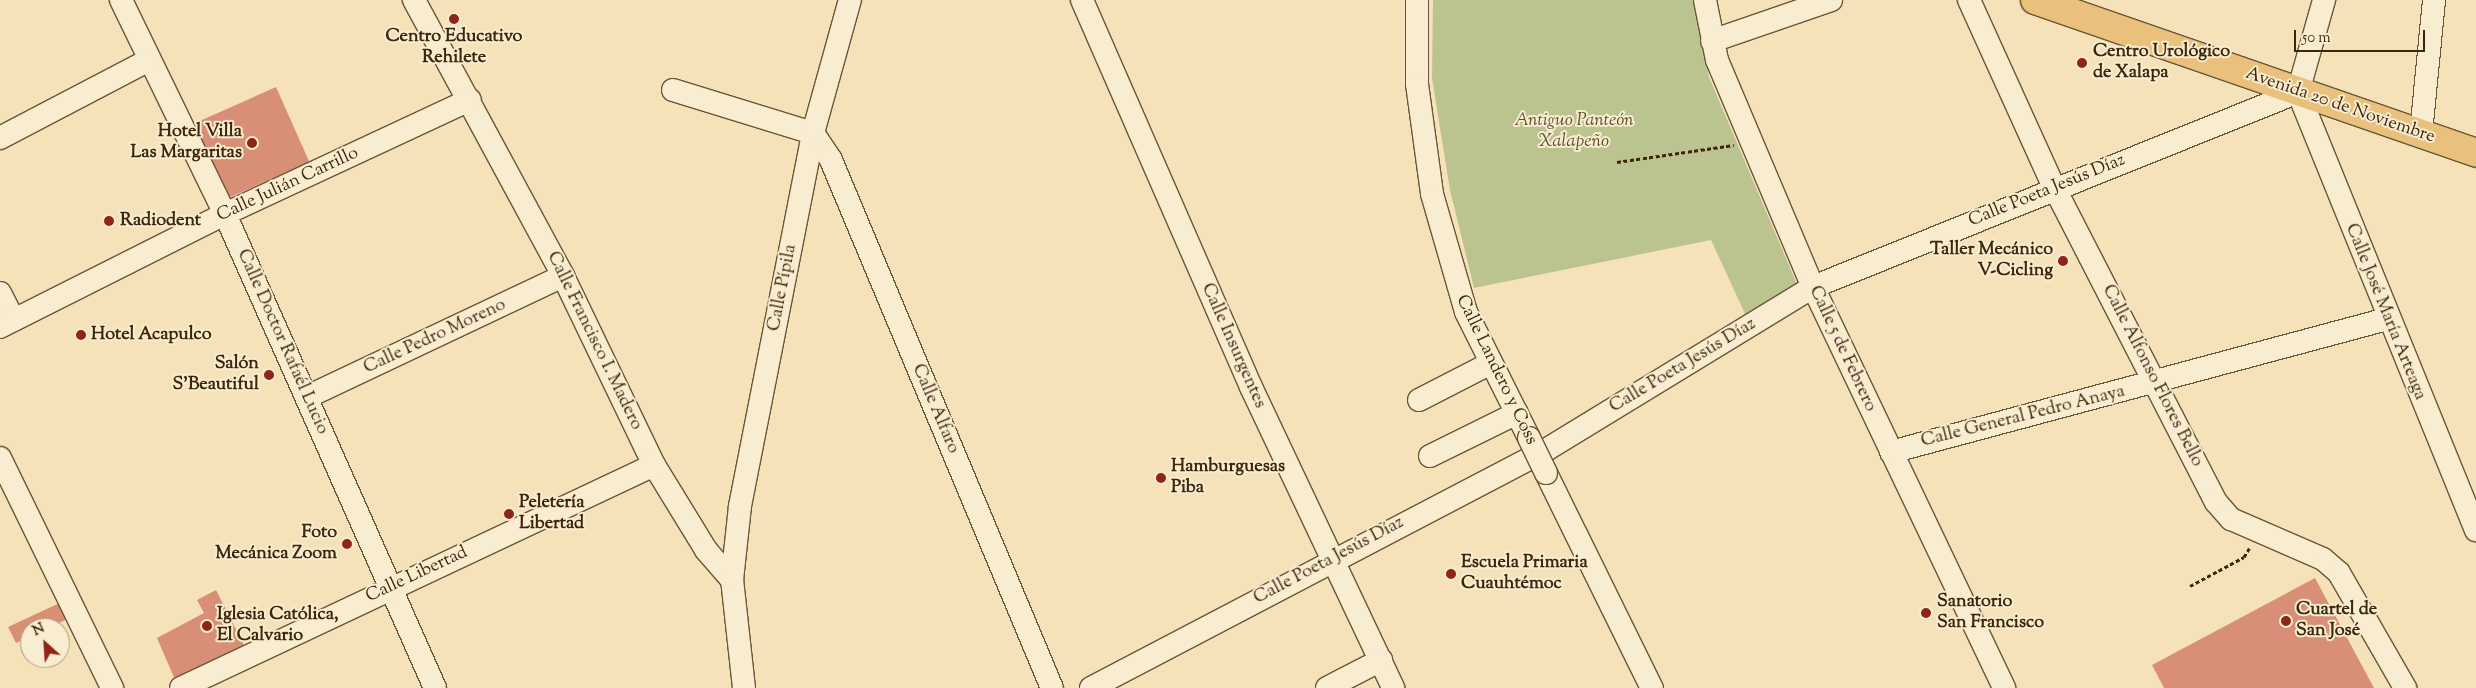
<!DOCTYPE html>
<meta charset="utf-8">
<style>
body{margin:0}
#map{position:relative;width:2476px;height:688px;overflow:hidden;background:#f5e2b8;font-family:"Sorts Mill Goudy",serif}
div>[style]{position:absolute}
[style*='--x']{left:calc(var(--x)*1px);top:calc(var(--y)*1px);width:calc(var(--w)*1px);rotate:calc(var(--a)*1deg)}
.green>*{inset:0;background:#bbc38f}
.building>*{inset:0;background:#d88f75;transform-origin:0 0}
.path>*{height:3px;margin-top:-1.5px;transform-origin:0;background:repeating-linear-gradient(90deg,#3d260a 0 4px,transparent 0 6.5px)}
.roads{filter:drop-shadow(1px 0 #6b5536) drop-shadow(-1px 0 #6b5536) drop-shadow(0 1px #6b5536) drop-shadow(0 -1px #6b5536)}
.minor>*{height:22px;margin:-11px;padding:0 11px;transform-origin:11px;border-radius:11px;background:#f8ecd1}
.major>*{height:28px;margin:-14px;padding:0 14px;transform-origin:14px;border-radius:14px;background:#eac17c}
.bridges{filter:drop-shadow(1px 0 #6b5536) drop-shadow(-1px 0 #6b5536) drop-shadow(0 1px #6b5536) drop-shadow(0 -1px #6b5536)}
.minor-bridge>*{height:22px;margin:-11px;padding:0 11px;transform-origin:11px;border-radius:11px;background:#f8ecd1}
.dots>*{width:14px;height:14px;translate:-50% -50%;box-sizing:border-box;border:2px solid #f8ecd1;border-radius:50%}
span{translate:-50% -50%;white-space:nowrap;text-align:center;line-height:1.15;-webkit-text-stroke:4px #f8ecd1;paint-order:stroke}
.poi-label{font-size:18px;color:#3d260a;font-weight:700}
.left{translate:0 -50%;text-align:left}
.right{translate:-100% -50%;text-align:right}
.street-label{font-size:18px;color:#3d260a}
.park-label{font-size:18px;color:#5c4d2b;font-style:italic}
.north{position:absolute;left:20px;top:618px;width:50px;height:50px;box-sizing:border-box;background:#f8ecd1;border:1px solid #ad9d81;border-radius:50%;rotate:334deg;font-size:14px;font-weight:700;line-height:20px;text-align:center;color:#3d260a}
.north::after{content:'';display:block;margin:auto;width:18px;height:22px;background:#8f2418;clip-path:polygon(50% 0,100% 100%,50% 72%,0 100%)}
.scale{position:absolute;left:2294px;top:30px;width:131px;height:22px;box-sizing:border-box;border:2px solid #3d260a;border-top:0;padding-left:6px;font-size:15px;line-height:18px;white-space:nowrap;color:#3d260a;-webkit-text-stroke:4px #f8ecd1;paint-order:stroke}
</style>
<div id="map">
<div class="green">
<div style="clip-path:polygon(1433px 0,1695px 0,1709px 77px,1799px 289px,1747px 318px,1711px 240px,1474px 288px,1450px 190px,1432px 78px)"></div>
</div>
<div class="building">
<div style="left:276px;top:87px;width:82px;height:89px;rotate:66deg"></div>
<div style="clip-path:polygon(2315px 578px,2374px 688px,2164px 688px,2152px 665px)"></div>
<div style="clip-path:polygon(216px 590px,246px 649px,176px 682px,157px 638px,204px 613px,197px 600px)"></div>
<div style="clip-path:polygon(64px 601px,72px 617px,48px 628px,30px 628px,30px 637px,16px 643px,8px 627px)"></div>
</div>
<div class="path">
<div style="--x:1617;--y:162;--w:118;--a:-8.3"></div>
<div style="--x:2190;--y:586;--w:61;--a:-28.2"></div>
<div style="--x:2244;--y:557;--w:12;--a:-59"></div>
</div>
<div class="roads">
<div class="minor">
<div style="--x:121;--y:0;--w:238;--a:64.1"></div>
<div style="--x:225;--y:214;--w:518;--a:66.1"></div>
<div style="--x:414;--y:0;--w:314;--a:61.6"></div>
<div style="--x:563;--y:276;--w:210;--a:64.3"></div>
<div style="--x:654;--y:465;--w:100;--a:58.5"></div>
<div style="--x:706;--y:550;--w:40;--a:49"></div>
<div style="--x:1082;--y:0;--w:422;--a:66.4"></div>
<div style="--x:1251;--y:387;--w:333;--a:64.7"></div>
<div style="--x:1417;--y:0;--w:84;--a:90"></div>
<div style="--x:1417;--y:84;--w:111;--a:82.2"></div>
<div style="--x:1432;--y:194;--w:123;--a:73.9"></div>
<div style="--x:1466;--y:312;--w:141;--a:63.4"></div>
<div style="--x:1705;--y:0;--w:61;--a:78.7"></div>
<div style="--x:1717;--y:60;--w:246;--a:67.1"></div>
<div style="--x:1813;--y:287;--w:444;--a:64.5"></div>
<div style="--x:1969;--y:0;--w:205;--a:65.6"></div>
<div style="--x:2054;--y:187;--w:354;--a:62.8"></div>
<div style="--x:2216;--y:502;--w:23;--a:49"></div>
<div style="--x:2231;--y:519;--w:100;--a:23.5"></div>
<div style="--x:2323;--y:559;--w:21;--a:41"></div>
<div style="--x:2339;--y:573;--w:133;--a:60.1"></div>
<div style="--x:1712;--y:41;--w:126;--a:-19"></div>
<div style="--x:673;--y:90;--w:146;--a:17.1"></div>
<div style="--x:813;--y:133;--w:32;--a:56"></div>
<div style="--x:831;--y:160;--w:572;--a:67.29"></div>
<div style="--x:2298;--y:92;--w:473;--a:67.9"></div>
<div style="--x:2298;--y:92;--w:96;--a:-74.2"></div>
<div style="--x:2421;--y:133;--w:134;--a:-84.4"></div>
<div style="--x:0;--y:138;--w:168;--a:-27.6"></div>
<div style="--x:0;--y:293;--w:30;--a:63"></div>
<div style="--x:0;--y:327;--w:252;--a:-26.7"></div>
<div style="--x:225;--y:214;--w:270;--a:-25"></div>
<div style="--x:307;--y:397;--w:283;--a:-25.3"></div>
<div style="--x:1419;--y:400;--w:81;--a:-27.2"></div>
<div style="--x:1891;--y:452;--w:514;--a:-15.01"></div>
<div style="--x:1430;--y:456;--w:97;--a:-26.3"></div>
<div style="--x:0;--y:458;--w:256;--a:64"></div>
<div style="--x:1546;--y:473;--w:240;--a:63.8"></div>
<div style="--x:181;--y:688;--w:523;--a:-25.24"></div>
<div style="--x:744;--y:688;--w:109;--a:-96.3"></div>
<div style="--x:732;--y:580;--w:74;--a:-83.8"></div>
<div style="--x:740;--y:506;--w:380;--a:-78.9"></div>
<div style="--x:813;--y:133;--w:138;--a:-74.5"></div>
<div style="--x:1091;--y:688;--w:513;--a:-27.61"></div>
<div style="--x:1546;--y:450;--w:313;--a:-31.4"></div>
<div style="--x:1813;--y:287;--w:523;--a:-21.9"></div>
<div style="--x:1327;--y:688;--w:61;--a:-27.4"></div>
</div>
<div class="major">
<div style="--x:2035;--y:0;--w:467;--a:19.1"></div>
</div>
</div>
<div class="bridges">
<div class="minor-bridge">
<div style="--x:1529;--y:438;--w:39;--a:64"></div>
</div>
</div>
<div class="dots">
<div style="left:454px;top:19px;background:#8f2418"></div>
<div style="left:2082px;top:63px;background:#8f2418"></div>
<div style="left:252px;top:143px;background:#8f2418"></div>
<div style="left:109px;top:221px;background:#8f2418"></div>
<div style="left:2063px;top:261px;background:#8f2418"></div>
<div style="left:81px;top:335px;background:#8f2418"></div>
<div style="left:269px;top:375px;background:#8f2418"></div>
<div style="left:1161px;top:478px;background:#8f2418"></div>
<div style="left:509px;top:514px;background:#8f2418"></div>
<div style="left:347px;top:544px;background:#8f2418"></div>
<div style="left:1451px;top:574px;background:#8f2418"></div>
<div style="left:1926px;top:613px;background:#8f2418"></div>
<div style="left:2286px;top:621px;background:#8f2418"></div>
<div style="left:207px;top:626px;background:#8f2418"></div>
</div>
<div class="poi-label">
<span style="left:454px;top:48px">Centro Educativo<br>Rehilete</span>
<span class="left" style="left:2093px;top:63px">Centro Urológico<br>de Xalapa</span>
<span class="right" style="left:242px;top:143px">Hotel Villa<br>Las Margaritas</span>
<span class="left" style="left:120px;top:221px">Radiodent</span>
<span class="right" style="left:2053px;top:261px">Taller Mecánico<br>V-Cicling</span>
<span class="left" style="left:91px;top:335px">Hotel Acapulco</span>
<span class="right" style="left:259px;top:375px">Salón<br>S'Beautiful</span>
<span class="left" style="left:1171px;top:478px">Hamburguesas<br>Piba</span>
<span class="left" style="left:519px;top:514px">Peletería<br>Libertad</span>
<span class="right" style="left:337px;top:544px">Foto<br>Mecánica Zoom</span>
<span class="left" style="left:1461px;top:574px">Escuela Primaria<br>Cuauhtémoc</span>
<span class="left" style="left:1937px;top:613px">Sanatorio<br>San Francisco</span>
<span class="left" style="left:2296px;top:621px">Cuartel de<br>San José</span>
<span class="left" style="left:217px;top:626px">Iglesia Católica,<br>El Calvario</span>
</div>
<div class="street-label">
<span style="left:2340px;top:106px;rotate:19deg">Avenida 20 de Noviembre</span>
<span style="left:288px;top:185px;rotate:-25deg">Calle Julián Carrillo</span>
<span style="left:2047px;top:191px;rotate:-22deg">Calle Poeta Jesús Díaz</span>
<span style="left:783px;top:288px;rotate:-79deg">Calle Pípila</span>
<span style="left:2385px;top:312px;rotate:68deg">Calle José María Arteaga</span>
<span style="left:435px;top:337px;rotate:-25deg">Calle Pedro Moreno</span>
<span style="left:594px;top:341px;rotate:64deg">Calle Francisco I. Madero</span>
<span style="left:282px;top:342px;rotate:66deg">Calle Doctor Rafaél Lucio</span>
<span style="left:1233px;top:346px;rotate:66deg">Calle Insurgentes</span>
<span style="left:1842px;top:349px;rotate:65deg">Calle 5 de Febrero</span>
<span style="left:1683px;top:366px;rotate:-31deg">Calle Poeta Jesús Díaz</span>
<span style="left:1496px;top:370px;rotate:64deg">Calle Landero y Coss</span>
<span style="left:2152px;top:376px;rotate:63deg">Calle Alfonso Flores Bello</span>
<span style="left:935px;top:409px;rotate:67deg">Calle Alfaro</span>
<span style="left:2023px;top:417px;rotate:-14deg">Calle General Pedro Anaya</span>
<span style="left:1329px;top:561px;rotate:-28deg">Calle Poeta Jesús Díaz</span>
<span style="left:417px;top:575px;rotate:-25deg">Calle Libertad</span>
</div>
<div class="park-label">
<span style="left:1574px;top:132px">Antiguo Panteón<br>Xalapeño</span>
</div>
<div class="north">N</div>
<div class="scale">50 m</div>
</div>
